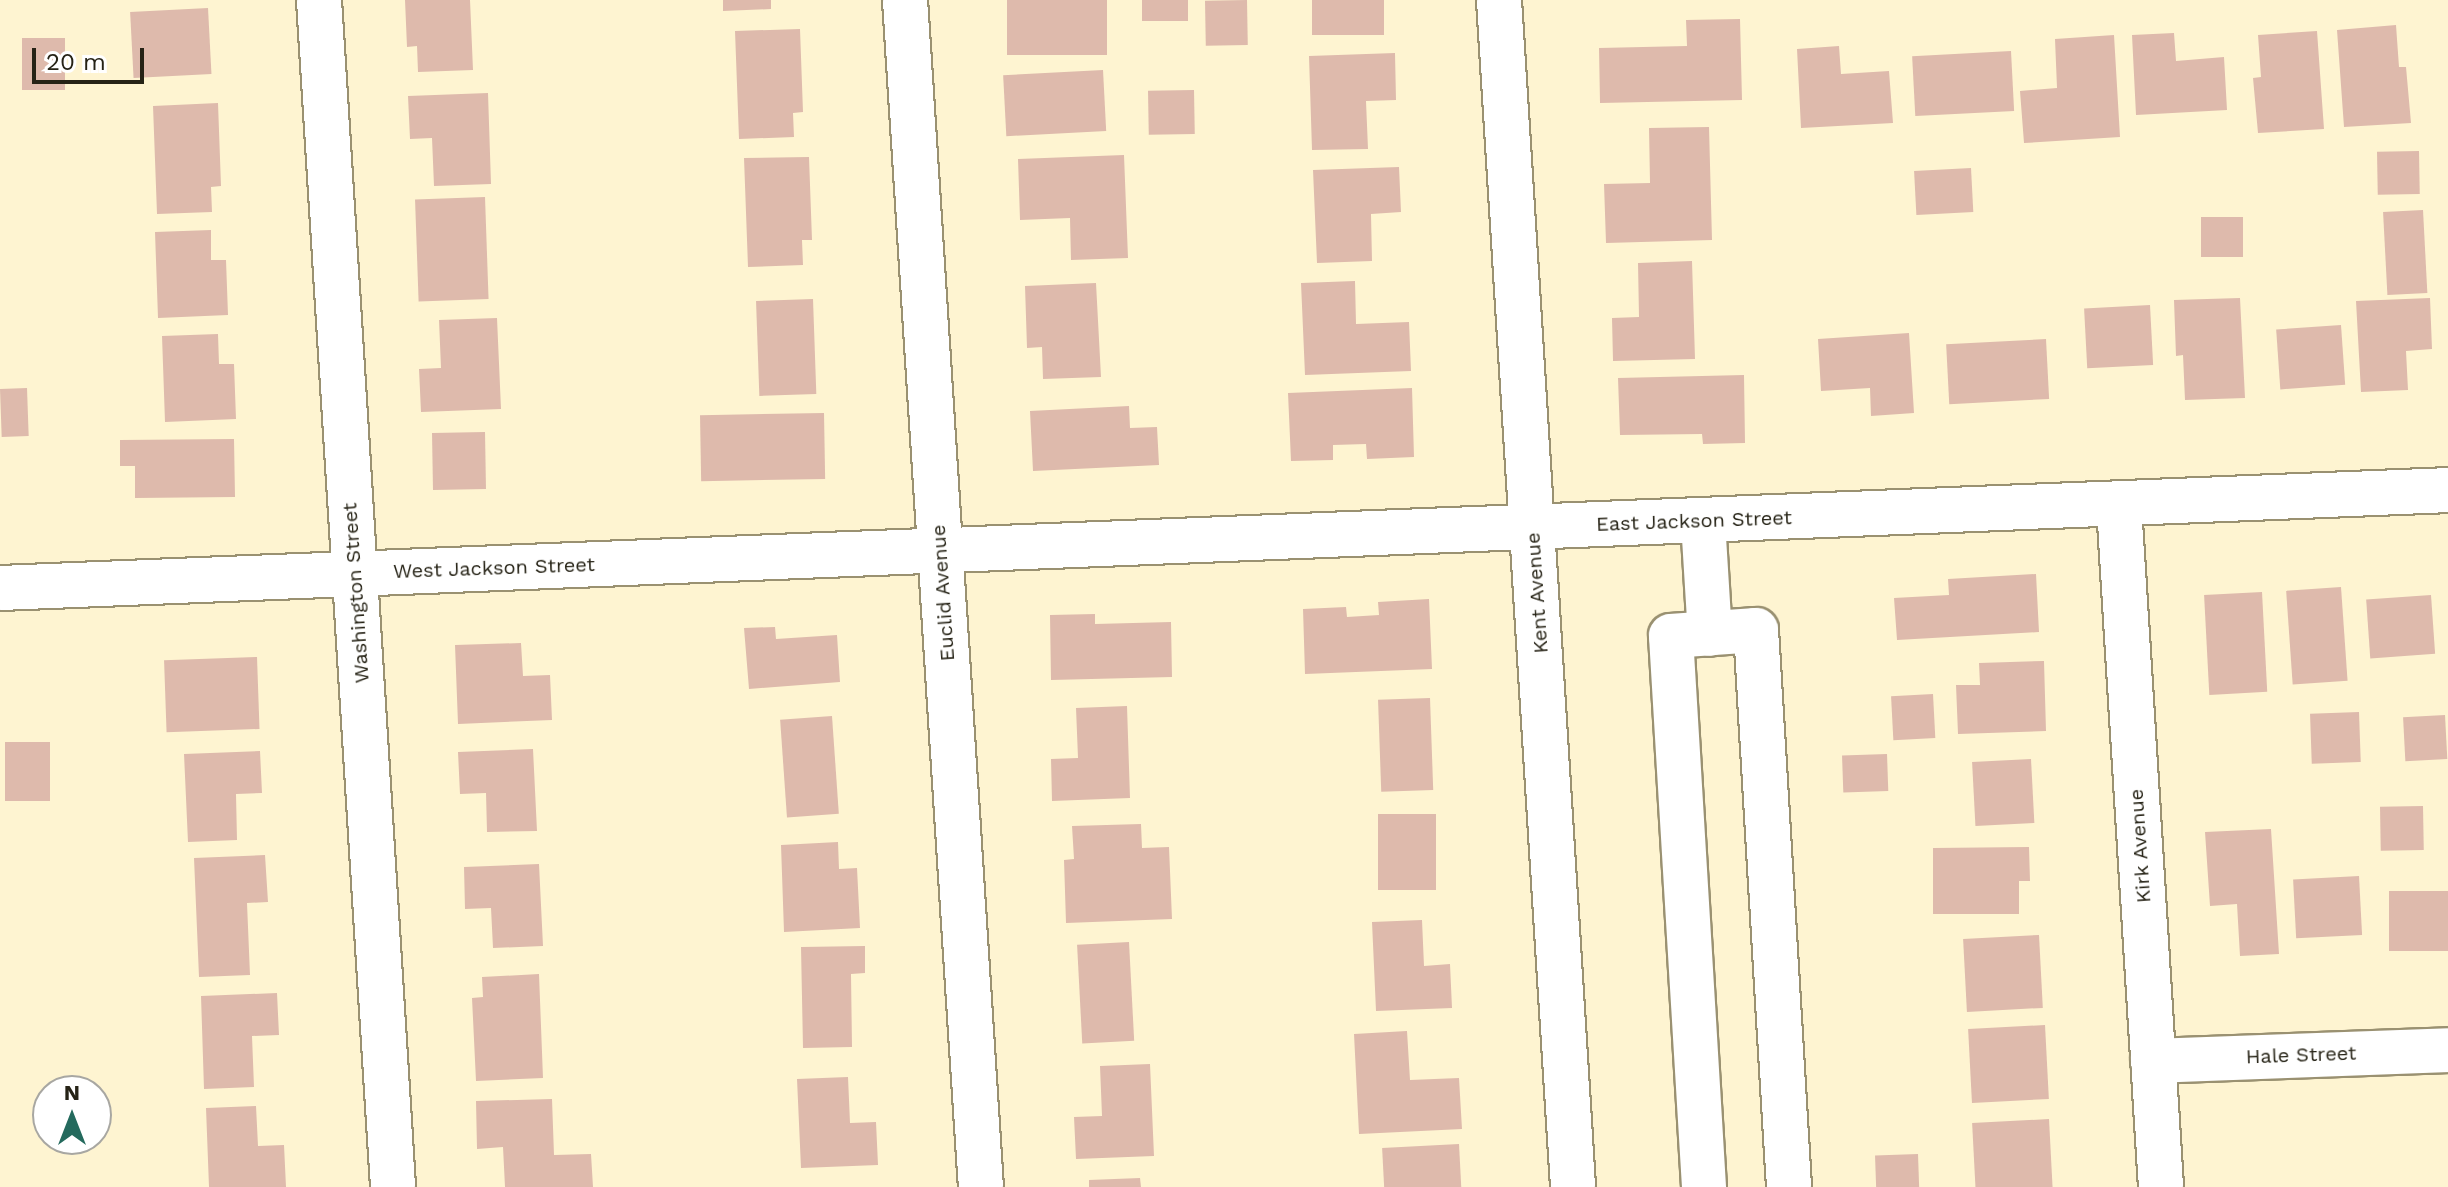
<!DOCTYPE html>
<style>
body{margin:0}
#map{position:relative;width:2448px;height:1187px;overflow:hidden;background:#fef4d1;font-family:"Work Sans",sans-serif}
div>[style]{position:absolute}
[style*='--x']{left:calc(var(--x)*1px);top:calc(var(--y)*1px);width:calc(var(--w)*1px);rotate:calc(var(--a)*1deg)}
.building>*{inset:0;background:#debaac;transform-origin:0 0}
.roads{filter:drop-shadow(2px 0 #9a9171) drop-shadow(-2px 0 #9a9171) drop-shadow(0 2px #9a9171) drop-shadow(0 -2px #9a9171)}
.minor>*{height:44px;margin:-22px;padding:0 22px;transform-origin:22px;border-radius:22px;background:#fff}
span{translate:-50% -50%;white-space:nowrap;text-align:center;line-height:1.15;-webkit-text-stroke:8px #fff;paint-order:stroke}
.street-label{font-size:20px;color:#262316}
.north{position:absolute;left:32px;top:1075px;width:80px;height:80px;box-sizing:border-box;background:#fff;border:2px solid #a8a7a2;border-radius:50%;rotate:0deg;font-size:22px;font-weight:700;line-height:32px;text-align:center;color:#262316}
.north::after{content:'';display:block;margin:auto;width:28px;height:36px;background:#246a5d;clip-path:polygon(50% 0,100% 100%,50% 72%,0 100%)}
.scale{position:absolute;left:32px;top:48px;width:112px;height:36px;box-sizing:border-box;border:4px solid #262316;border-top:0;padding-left:10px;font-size:24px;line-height:28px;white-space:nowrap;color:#262316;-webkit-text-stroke:6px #fff;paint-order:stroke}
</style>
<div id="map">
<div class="building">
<div style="clip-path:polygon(405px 0,470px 0,473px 70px,418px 72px,417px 46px,407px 47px)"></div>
<div style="clip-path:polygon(723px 0,771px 0,771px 9px,723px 11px)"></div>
<div style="left:1007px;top:0;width:100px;height:55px"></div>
<div style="left:1142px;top:0;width:46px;height:21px"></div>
<div style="left:1247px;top:0;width:45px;height:42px;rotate:89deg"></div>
<div style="left:1312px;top:0;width:72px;height:35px"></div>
<div style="left:208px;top:8px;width:66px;height:78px;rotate:87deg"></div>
<div style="clip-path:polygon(1740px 19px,1742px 100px,1600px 103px,1599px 48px,1687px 46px,1686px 20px)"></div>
<div style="clip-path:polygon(2396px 25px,2399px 67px,2406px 67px,2411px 123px,2344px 127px,2337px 30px)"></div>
<div style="clip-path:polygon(800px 29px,803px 112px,793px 113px,794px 137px,739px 139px,735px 31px)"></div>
<div style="clip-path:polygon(2317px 31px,2324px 129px,2258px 133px,2253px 78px,2261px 77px,2258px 35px)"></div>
<div style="clip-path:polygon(2174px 33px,2176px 61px,2224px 57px,2227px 110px,2136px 115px,2132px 35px)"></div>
<div style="clip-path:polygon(2114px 35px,2120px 137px,2024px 143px,2020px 91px,2057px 88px,2055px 39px)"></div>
<div style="left:22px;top:38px;width:43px;height:52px"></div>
<div style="clip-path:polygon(1839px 46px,1841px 74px,1889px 71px,1893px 123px,1801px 128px,1797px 49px)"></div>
<div style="left:2011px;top:51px;width:60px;height:99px;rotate:87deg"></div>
<div style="clip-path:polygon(1395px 53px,1396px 100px,1366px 101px,1368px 149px,1312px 150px,1309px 56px)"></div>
<div style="left:1103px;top:70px;width:61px;height:100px;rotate:87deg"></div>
<div style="left:1194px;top:90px;width:44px;height:46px;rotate:89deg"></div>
<div style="clip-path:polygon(488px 93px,491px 184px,434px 186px,432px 138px,410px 139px,408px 96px)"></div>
<div style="clip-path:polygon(218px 103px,221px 186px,211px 187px,212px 212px,157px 214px,153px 106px)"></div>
<div style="clip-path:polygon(1709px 127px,1712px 240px,1606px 243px,1604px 184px,1650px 183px,1649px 128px)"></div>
<div style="left:2419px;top:151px;width:43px;height:42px;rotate:89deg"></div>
<div style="clip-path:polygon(1124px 155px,1128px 258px,1071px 260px,1070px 218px,1020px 220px,1018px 159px)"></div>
<div style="clip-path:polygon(809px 157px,812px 240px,802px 240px,803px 265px,748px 267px,744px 158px)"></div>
<div style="clip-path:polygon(1399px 167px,1401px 212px,1371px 214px,1372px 261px,1317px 263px,1313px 170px)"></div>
<div style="left:1971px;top:168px;width:44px;height:57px;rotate:87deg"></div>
<div style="left:485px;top:197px;width:102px;height:70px;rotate:88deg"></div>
<div style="left:2423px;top:210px;width:83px;height:40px;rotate:87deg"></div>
<div style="left:2201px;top:217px;width:42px;height:40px"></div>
<div style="clip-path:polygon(211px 230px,211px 260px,226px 260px,228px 315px,158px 318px,155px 232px)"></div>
<div style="clip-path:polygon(1692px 261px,1695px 359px,1613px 361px,1612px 318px,1639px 317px,1638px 263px)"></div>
<div style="clip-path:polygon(1355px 281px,1356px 324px,1409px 322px,1411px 371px,1305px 375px,1301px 283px)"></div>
<div style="clip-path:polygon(1096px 283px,1101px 377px,1043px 379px,1042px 347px,1027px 348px,1025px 286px)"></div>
<div style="clip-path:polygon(2240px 298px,2245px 398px,2185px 400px,2183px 355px,2176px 356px,2174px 300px)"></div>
<div style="clip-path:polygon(2430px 298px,2432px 349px,2406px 351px,2408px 390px,2361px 392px,2356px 301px)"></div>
<div style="left:813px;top:299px;width:95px;height:57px;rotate:88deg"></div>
<div style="left:2150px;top:305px;width:60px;height:66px;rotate:87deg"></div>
<div style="clip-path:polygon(497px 318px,501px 409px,421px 412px,419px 369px,441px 368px,439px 320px)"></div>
<div style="left:2341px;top:325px;width:60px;height:65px;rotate:86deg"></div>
<div style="clip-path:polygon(1909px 333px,1914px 413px,1871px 416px,1870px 388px,1821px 391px,1818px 339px)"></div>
<div style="clip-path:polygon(218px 334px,219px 364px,234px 364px,236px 419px,165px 422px,162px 336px)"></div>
<div style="left:2046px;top:339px;width:60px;height:100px;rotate:87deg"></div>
<div style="clip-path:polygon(1744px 375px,1745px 443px,1703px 444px,1702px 434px,1620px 435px,1618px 378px)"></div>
<div style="left:27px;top:388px;width:48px;height:27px;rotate:88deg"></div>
<div style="clip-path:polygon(1412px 388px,1414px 457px,1367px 459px,1366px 444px,1333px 445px,1333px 460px,1291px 461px,1288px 393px)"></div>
<div style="clip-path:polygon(1129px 406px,1130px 428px,1157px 427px,1159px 465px,1033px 471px,1030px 411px)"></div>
<div style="left:824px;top:413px;width:66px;height:124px;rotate:89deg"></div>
<div style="left:485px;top:432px;width:57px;height:53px;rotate:89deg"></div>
<div style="clip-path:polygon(234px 439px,235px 497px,135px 498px,135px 466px,120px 466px,120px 440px)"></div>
<div style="clip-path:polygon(2036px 574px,2039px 632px,1897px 640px,1894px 598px,1949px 595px,1948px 579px)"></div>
<div style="left:2341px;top:587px;width:94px;height:55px;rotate:86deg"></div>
<div style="left:2262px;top:592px;width:100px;height:58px;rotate:87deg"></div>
<div style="left:2431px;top:595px;width:59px;height:65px;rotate:86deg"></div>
<div style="clip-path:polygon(1429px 599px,1432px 669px,1305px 674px,1303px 609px,1346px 607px,1347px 617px,1379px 615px,1378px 602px)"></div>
<div style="clip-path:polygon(1095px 614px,1095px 624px,1171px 622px,1172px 677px,1051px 680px,1050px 615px)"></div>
<div style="clip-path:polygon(775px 627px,776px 639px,837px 635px,840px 682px,749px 689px,744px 628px)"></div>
<div style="clip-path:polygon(521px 643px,523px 676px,550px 675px,552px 720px,458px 724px,455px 645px)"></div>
<div style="left:257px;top:657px;width:72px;height:93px;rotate:88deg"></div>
<div style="clip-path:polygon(2044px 661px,2046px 731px,1958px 734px,1956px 685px,1980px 685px,1979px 663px)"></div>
<div style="left:1933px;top:694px;width:44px;height:42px;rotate:87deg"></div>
<div style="left:1430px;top:698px;width:92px;height:52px;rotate:88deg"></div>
<div style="clip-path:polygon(1127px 706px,1130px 798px,1052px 801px,1051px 759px,1078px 758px,1076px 708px)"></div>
<div style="left:2359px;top:712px;width:50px;height:49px;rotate:88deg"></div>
<div style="left:2445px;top:715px;width:44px;height:42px;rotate:87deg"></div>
<div style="left:832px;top:716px;width:98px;height:52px;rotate:86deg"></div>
<div style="left:5px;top:742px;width:45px;height:59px"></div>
<div style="clip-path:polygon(533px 749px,537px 831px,487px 832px,486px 793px,460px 794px,458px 752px)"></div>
<div style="clip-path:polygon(260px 751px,262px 793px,236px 794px,237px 840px,188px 842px,184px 754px)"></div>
<div style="left:1887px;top:754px;width:37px;height:45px;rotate:88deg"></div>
<div style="left:2031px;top:759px;width:64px;height:59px;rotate:87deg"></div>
<div style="left:2423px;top:806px;width:44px;height:43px;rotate:89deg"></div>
<div style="left:1436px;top:814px;width:76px;height:58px;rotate:90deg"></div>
<div style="clip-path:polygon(1141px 824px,1142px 848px,1169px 847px,1172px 919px,1066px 923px,1064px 860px,1074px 859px,1072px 826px)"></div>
<div style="clip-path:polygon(2271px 829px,2279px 954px,2240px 956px,2237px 904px,2210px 906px,2205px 832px)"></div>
<div style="clip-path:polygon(838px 842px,839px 869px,857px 868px,860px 928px,784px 932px,781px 845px)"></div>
<div style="clip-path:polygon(2029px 847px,2030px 881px,2019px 881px,2019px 914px,1933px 914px,1933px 848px)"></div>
<div style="clip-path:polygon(265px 855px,268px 902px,247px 903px,250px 975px,199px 977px,194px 858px)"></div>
<div style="clip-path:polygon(539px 864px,543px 946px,493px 948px,491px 908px,465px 909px,464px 867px)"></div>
<div style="left:2359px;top:876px;width:59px;height:66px;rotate:87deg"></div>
<div style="left:2448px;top:891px;width:60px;height:59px;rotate:90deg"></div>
<div style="clip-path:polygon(1422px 920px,1424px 966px,1450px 964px,1452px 1008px,1376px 1011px,1372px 922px)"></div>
<div style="left:2039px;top:935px;width:73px;height:76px;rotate:87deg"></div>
<div style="left:1129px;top:942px;width:99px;height:52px;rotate:87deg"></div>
<div style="clip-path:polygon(865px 946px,865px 973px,851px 974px,852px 1047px,803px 1048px,801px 947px)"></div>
<div style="clip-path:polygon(539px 974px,543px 1078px,476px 1081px,472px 998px,483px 997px,482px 977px)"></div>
<div style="clip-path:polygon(277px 993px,279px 1035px,252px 1036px,254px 1087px,204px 1089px,201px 996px)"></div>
<div style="left:2045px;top:1025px;width:74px;height:77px;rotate:87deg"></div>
<div style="clip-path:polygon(1407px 1031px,1410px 1080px,1459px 1078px,1462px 1129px,1359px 1134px,1354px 1034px)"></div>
<div style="clip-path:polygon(1150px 1064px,1154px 1156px,1076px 1159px,1074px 1117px,1102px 1116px,1100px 1066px)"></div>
<div style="clip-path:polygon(848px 1077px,850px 1123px,876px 1122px,878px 1165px,801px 1168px,797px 1079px)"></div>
<div style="clip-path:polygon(552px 1099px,554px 1155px,591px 1154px,593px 1187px,505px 1187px,503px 1147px,477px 1149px,476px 1101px)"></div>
<div style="clip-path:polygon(256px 1106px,258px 1146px,284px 1145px,286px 1187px,209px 1187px,206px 1108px)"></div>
<div style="left:2049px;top:1119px;width:68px;height:77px;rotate:87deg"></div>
<div style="left:1459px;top:1144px;width:43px;height:77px;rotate:87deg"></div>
<div style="left:1918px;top:1154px;width:33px;height:43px;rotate:88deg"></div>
<div style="clip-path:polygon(1140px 1178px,1141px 1187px,1089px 1187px,1089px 1180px)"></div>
</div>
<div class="roads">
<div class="minor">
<div style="--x:319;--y:0;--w:1189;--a:86.43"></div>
<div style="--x:905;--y:0;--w:1189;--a:86.34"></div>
<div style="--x:1499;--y:0;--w:1189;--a:86.43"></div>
<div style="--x:2119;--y:506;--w:682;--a:86.47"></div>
<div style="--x:1703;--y:521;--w:113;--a:86.5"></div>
<div style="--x:0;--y:588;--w:2450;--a:-2.29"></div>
<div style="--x:2153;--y:1061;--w:295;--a:-2.1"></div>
<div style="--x:1704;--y:1187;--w:552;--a:-93.43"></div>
<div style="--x:1671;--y:636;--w:85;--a:-4"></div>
<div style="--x:1756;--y:630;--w:558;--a:86.61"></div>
</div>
</div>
<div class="street-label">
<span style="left:1694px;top:521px;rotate:-2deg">East Jackson Street</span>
<span style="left:494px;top:568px;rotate:-2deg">West Jackson Street</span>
<span style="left:356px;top:593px;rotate:-94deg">Washington Street</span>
<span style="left:943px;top:593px;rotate:-94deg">Euclid Avenue</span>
<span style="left:1537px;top:593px;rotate:-94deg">Kent Avenue</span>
<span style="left:2140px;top:846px;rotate:-94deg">Kirk Avenue</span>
<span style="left:2301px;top:1055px;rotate:-2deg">Hale Street</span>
</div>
<div class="north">N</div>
<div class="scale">20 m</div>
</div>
